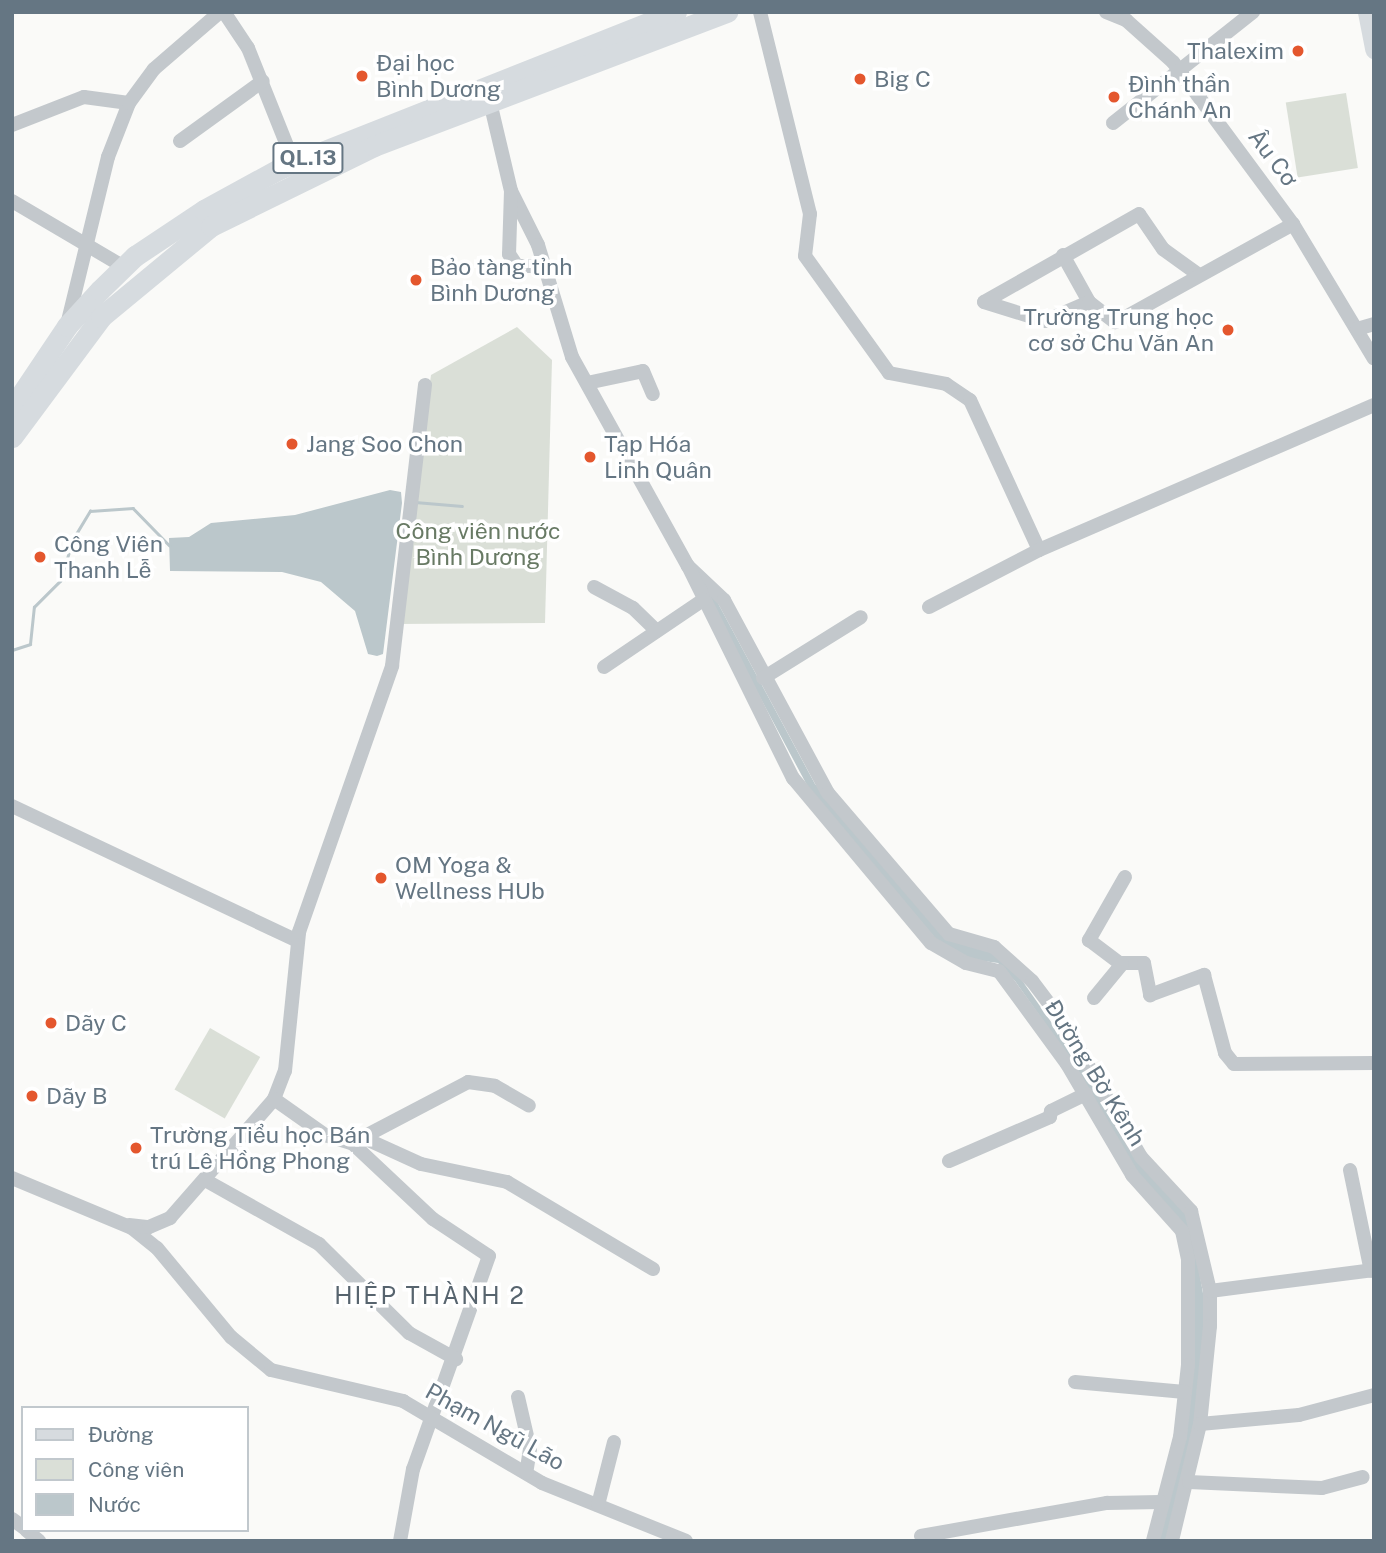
<!DOCTYPE html>
<meta charset="utf-8">
<style>
body{margin:0}
#map{position:relative;width:1386px;height:1553px;overflow:hidden;background:#fafaf8;font-family:"Public Sans",sans-serif}
div>[style]{position:absolute}
[style*='--x']{left:calc(var(--x)*1px);top:calc(var(--y)*1px);width:calc(var(--w)*1px);rotate:calc(var(--a)*1deg)}
.green>*{inset:0;background:#dadfd7;transform-origin:0 0}
.water>*{inset:0;background:#bbc7cb}
.stream>*{height:2.5px;margin:-1.25px;padding:0 1.25px;transform-origin:1.25px;border-radius:1.25px;background:#bbc7cb}
.minor>*{height:14px;margin:-7px;padding:0 7px;transform-origin:7px;border-radius:7px;background:#c3c8cc}
.major>*{height:19px;margin:-9.5px;padding:0 9.5px;transform-origin:9.5px;border-radius:9.5px;background:#d6dbdf}
.highway>*{height:21px;margin:-10.5px;padding:0 10.5px;transform-origin:10.5px;border-radius:10.5px;background:#d6dbdf}
.dots>*{width:19px;height:19px;translate:-50% -50%;box-sizing:border-box;border:4px solid #fff;border-radius:50%}
span{translate:-50% -50%;white-space:nowrap;text-align:center;line-height:1.15;-webkit-text-stroke:7px #fff;paint-order:stroke}
.shield-label span{padding:2px 5px;background:#fff;border:2px solid;border-radius:5px;-webkit-text-stroke-width:0}
.shield-label{font-size:21px;color:#657683;font-weight:700}
.poi-label{font-size:23px;color:#657683}
.right{translate:-100% -50%;text-align:right}
.left{translate:0 -50%;text-align:left}
.street-label{font-size:23px;color:#657683}
.park-label{font-size:23px;color:#687a64}
.neighbourhood-label{font-size:24px;color:#57646e;letter-spacing:2px}
.frame{position:absolute;inset:0;border:14px solid #657683;pointer-events:none}
.legend{position:absolute;left:21px;top:1406px;width:228px;height:126px;box-sizing:border-box;background:#fff;border:2px solid #c1c8cd;margin:0;padding:9px 12px;list-style:none;font-size:21px;color:#657683}
.legend li{display:flex;align-items:center;gap:14px;height:35px}
.legend b{width:35px;border:2px solid #c1c8cd}
</style>
<div id="map">
<div class="green">
<div style="left:1346px;top:93px;width:76px;height:61px;rotate:81deg"></div>
<div style="clip-path:polygon(517px 327px,552px 360px,545px 623px,397px 624px,431px 375px)"></div>
<div style="left:210px;top:1028px;width:58px;height:71px;rotate:30deg"></div>
</div>
<div class="water">
<div style="clip-path:polygon(390px 490px,401px 492px,402px 503px,383px 654px,377px 656px,368px 654px,355px 611px,321px 582px,282px 572px,170px 571px,169px 538px,189px 537px,211px 523px,295px 515px)"></div>
<div style="clip-path:polygon(713px 594px,815px 784px,947px 938px,998px 955px,1014px 969px,1190px 1220px,1206px 1310px,1197px 1419px,1168px 1541px,1158px 1541px,1179px 1459px,1187px 1238px,1128px 1160px,1078px 1070px,1015px 981px,998px 963px,969px 959px,941px 945px,809px 789px,707px 598px)"></div>
</div>
<div class="stream">
<div style="--x:415;--y:502;--w:47;--a:4.9"></div>
<div style="--x:12;--y:650;--w:19;--a:-18"></div>
<div style="--x:30;--y:644;--w:37;--a:-84"></div>
<div style="--x:34;--y:607;--w:37;--a:-45"></div>
<div style="--x:60;--y:581;--w:44;--a:-72.8"></div>
<div style="--x:73;--y:539;--w:33;--a:-59"></div>
<div style="--x:90;--y:511;--w:43;--a:-4"></div>
<div style="--x:133;--y:508;--w:52;--a:45.8"></div>
</div>
<div class="minor">
<div style="--x:224;--y:12;--w:43;--a:56.3"></div>
<div style="--x:248;--y:48;--w:124;--a:68.2"></div>
<div style="--x:760;--y:12;--w:208;--a:76.1"></div>
<div style="--x:810;--y:214;--w:42;--a:96.8"></div>
<div style="--x:805;--y:256;--w:144;--a:54.3"></div>
<div style="--x:889;--y:373;--w:58;--a:10.9"></div>
<div style="--x:946;--y:384;--w:29;--a:34"></div>
<div style="--x:970;--y:400;--w:165;--a:65.3"></div>
<div style="--x:1106;--y:12;--w:22;--a:22"></div>
<div style="--x:1126;--y:20;--w:63;--a:41.8"></div>
<div style="--x:1173;--y:62;--w:202;--a:53.5"></div>
<div style="--x:1293;--y:224;--w:157;--a:59"></div>
<div style="--x:490;--y:102;--w:91;--a:76.7"></div>
<div style="--x:511;--y:191;--w:60;--a:63.4"></div>
<div style="--x:538;--y:245;--w:117;--a:73.1"></div>
<div style="--x:572;--y:357;--w:239;--a:61"></div>
<div style="--x:688;--y:566;--w:50;--a:43.4"></div>
<div style="--x:724;--y:600;--w:219;--a:61.7"></div>
<div style="--x:828;--y:793;--w:186;--a:49.4"></div>
<div style="--x:949;--y:934;--w:47;--a:16.1"></div>
<div style="--x:994;--y:947;--w:51;--a:41.8"></div>
<div style="--x:1032;--y:981;--w:51;--a:52.9"></div>
<div style="--x:1063;--y:1022;--w:156;--a:60"></div>
<div style="--x:1141;--y:1157;--w:74;--a:47.2"></div>
<div style="--x:1191;--y:1211;--w:82;--a:76.6"></div>
<div style="--x:1210;--y:1291;--w:35;--a:90"></div>
<div style="--x:1210;--y:1326;--w:99;--a:95.8"></div>
<div style="--x:1200;--y:1424;--w:120;--a:103.5"></div>
<div style="--x:1113;--y:123;--w:179;--a:-38.4"></div>
<div style="--x:12;--y:125;--w:77;--a:-21.3"></div>
<div style="--x:84;--y:97;--w:45;--a:7.6"></div>
<div style="--x:180;--y:141;--w:102;--a:-35.9"></div>
<div style="--x:511;--y:191;--w:63;--a:91.8"></div>
<div style="--x:509;--y:254;--w:14;--a:56"></div>
<div style="--x:517;--y:266;--w:25;--a:0"></div>
<div style="--x:12;--y:201;--w:130;--a:30.5"></div>
<div style="--x:1063;--y:255;--w:54;--a:61"></div>
<div style="--x:1199;--y:275;--w:44;--a:-144.2"></div>
<div style="--x:1163;--y:249;--w:42;--a:-124.4"></div>
<div style="--x:1139;--y:214;--w:178;--a:150.4"></div>
<div style="--x:984;--y:302;--w:64;--a:17.3"></div>
<div style="--x:1045;--y:321;--w:48;--a:-23.4"></div>
<div style="--x:1089;--y:302;--w:33;--a:38"></div>
<div style="--x:1115;--y:322;--w:5;--a:-22"></div>
<div style="--x:1120;--y:320;--w:198;--a:-29"></div>
<div style="--x:68;--y:321;--w:169;--a:-76.3"></div>
<div style="--x:108;--y:157;--w:58;--a:-68.7"></div>
<div style="--x:129;--y:103;--w:42;--a:-53.7"></div>
<div style="--x:154;--y:69;--w:87;--a:-40.8"></div>
<div style="--x:1357;--y:329;--w:18;--a:-16"></div>
<div style="--x:587;--y:383;--w:57;--a:-12.1"></div>
<div style="--x:643;--y:371;--w:25;--a:67"></div>
<div style="--x:688;--y:566;--w:237;--a:63.7"></div>
<div style="--x:793;--y:778;--w:215;--a:50.1"></div>
<div style="--x:931;--y:943;--w:40;--a:29.7"></div>
<div style="--x:966;--y:963;--w:34;--a:14"></div>
<div style="--x:999;--y:971;--w:115;--a:53.8"></div>
<div style="--x:1067;--y:1064;--w:129;--a:59.6"></div>
<div style="--x:1132;--y:1175;--w:75;--a:48.2"></div>
<div style="--x:1182;--y:1231;--w:29;--a:78"></div>
<div style="--x:1188;--y:1259;--w:106;--a:90"></div>
<div style="--x:1188;--y:1365;--w:72;--a:96.3"></div>
<div style="--x:1180;--y:1437;--w:107;--a:104.6"></div>
<div style="--x:594;--y:587;--w:44;--a:28.3"></div>
<div style="--x:633;--y:608;--w:33;--a:44"></div>
<div style="--x:929;--y:607;--w:124;--a:-27.4"></div>
<div style="--x:1039;--y:550;--w:365;--a:-23.4"></div>
<div style="--x:604;--y:667;--w:120;--a:-34.1"></div>
<div style="--x:763;--y:678;--w:115;--a:-31.9"></div>
<div style="--x:12;--y:806;--w:316;--a:25.3"></div>
<div style="--x:1125;--y:877;--w:73;--a:119.7"></div>
<div style="--x:1089;--y:940;--w:39;--a:37"></div>
<div style="--x:1120;--y:963;--w:24;--a:0"></div>
<div style="--x:1144;--y:963;--w:33;--a:79"></div>
<div style="--x:1150;--y:995;--w:58;--a:-20.3"></div>
<div style="--x:1204;--y:975;--w:81;--a:74.9"></div>
<div style="--x:1225;--y:1053;--w:14;--a:51"></div>
<div style="--x:1234;--y:1064;--w:140;--a:-0.4"></div>
<div style="--x:1094;--y:998;--w:44;--a:-50.5"></div>
<div style="--x:274;--y:1099;--w:30;--a:-69"></div>
<div style="--x:285;--y:1071;--w:140;--a:-84.2"></div>
<div style="--x:299;--y:932;--w:282;--a:-70.7"></div>
<div style="--x:392;--y:666;--w:283;--a:-83.3"></div>
<div style="--x:366;--y:1139;--w:60;--a:24.4"></div>
<div style="--x:421;--y:1164;--w:88;--a:11.8"></div>
<div style="--x:507;--y:1182;--w:170;--a:30.8"></div>
<div style="--x:352;--y:1143;--w:111;--a:43.2"></div>
<div style="--x:433;--y:1219;--w:67;--a:33.5"></div>
<div style="--x:489;--y:1256;--w:226;--a:109.6"></div>
<div style="--x:413;--y:1469;--w:73;--a:100.2"></div>
<div style="--x:949;--y:1161;--w:110;--a:-23.5"></div>
<div style="--x:1050;--y:1117;--w:6;--a:-81"></div>
<div style="--x:1051;--y:1111;--w:39;--a:-26"></div>
<div style="--x:1350;--y:1170;--w:103;--a:78.3"></div>
<div style="--x:12;--y:1178;--w:130;--a:22.6"></div>
<div style="--x:132;--y:1228;--w:32;--a:39"></div>
<div style="--x:157;--y:1248;--w:116;--a:50.3"></div>
<div style="--x:231;--y:1337;--w:52;--a:39.5"></div>
<div style="--x:271;--y:1370;--w:136;--a:13.2"></div>
<div style="--x:403;--y:1401;--w:161;--a:30.5"></div>
<div style="--x:542;--y:1483;--w:155;--a:21.9"></div>
<div style="--x:205;--y:1180;--w:131;--a:29.3"></div>
<div style="--x:319;--y:1244;--w:127;--a:44.7"></div>
<div style="--x:409;--y:1333;--w:54;--a:29"></div>
<div style="--x:129;--y:1225;--w:20;--a:6"></div>
<div style="--x:149;--y:1227;--w:23;--a:-23"></div>
<div style="--x:170;--y:1218;--w:158;--a:-48.8"></div>
<div style="--x:274;--y:1099;--w:62;--a:35.2"></div>
<div style="--x:325;--y:1135;--w:28;--a:17"></div>
<div style="--x:352;--y:1143;--w:131;--a:-27.7"></div>
<div style="--x:468;--y:1082;--w:27;--a:8"></div>
<div style="--x:495;--y:1086;--w:39;--a:30"></div>
<div style="--x:1210;--y:1291;--w:165;--a:-7.3"></div>
<div style="--x:1075;--y:1382;--w:110;--a:5.2"></div>
<div style="--x:518;--y:1397;--w:53;--a:77"></div>
<div style="--x:530;--y:1449;--w:24;--a:99"></div>
<div style="--x:1200;--y:1424;--w:99;--a:-5.2"></div>
<div style="--x:1299;--y:1415;--w:78;--a:-14.9"></div>
<div style="--x:1189;--y:1482;--w:133;--a:2.6"></div>
<div style="--x:1322;--y:1488;--w:42;--a:-15"></div>
<div style="--x:598;--y:1505;--w:65;--a:-75.7"></div>
<div style="--x:12;--y:1519;--w:14;--a:36"></div>
<div style="--x:26;--y:1530;--w:17;--a:40"></div>
<div style="--x:921;--y:1536;--w:189;--a:-10.1"></div>
<div style="--x:1107;--y:1503;--w:53;--a:-1.1"></div>
</div>
<div class="major">
<div style="--x:1367;--y:12;--w:38;--a:79"></div>
</div>
<div class="highway">
<div style="--x:12;--y:408;--w:99;--a:-56.1"></div>
<div style="--x:67;--y:326;--w:49;--a:-47.5"></div>
<div style="--x:100;--y:290;--w:49;--a:-44.2"></div>
<div style="--x:135;--y:256;--w:83;--a:-33.7"></div>
<div style="--x:204;--y:210;--w:85;--a:-28.7"></div>
<div style="--x:279;--y:169;--w:427;--a:-21.6"></div>
<div style="--x:12;--y:437;--w:149;--a:-53.4"></div>
<div style="--x:101;--y:317;--w:143;--a:-39.6"></div>
<div style="--x:211;--y:226;--w:182;--a:-26.1"></div>
<div style="--x:374;--y:146;--w:378;--a:-20.8"></div>
</div>
<div class="dots">
<div style="left:1298px;top:51px;background:#e4572e"></div>
<div style="left:362px;top:76px;background:#e4572e"></div>
<div style="left:860px;top:79px;background:#e4572e"></div>
<div style="left:1114px;top:97px;background:#e4572e"></div>
<div style="left:416px;top:280px;background:#e4572e"></div>
<div style="left:1228px;top:330px;background:#e4572e"></div>
<div style="left:292px;top:444px;background:#e4572e"></div>
<div style="left:590px;top:457px;background:#e4572e"></div>
<div style="left:40px;top:557px;background:#e4572e"></div>
<div style="left:381px;top:878px;background:#e4572e"></div>
<div style="left:51px;top:1023px;background:#e4572e"></div>
<div style="left:32px;top:1096px;background:#e4572e"></div>
<div style="left:136px;top:1148px;background:#e4572e"></div>
</div>
<div class="shield-label">
<span style="left:308px;top:158px">QL.13</span>
</div>
<div class="poi-label">
<span class="right" style="left:1284px;top:51px">Thalexim</span>
<span class="left" style="left:376px;top:76px">Đại học<br>Bình Dương</span>
<span class="left" style="left:874px;top:79px">Big C</span>
<span class="left" style="left:1128px;top:97px">Đình thần<br>Chánh An</span>
<span class="left" style="left:430px;top:280px">Bảo tàng tỉnh<br>Bình Dương</span>
<span class="right" style="left:1214px;top:330px">Trường Trung học<br>cơ sở Chu Văn An</span>
<span class="left" style="left:306px;top:444px">Jang Soo Chon</span>
<span class="left" style="left:604px;top:457px">Tạp Hóa<br>Linh Quân</span>
<span class="left" style="left:54px;top:557px">Công Viên<br>Thanh Lễ</span>
<span class="left" style="left:395px;top:878px">OM Yoga &amp;<br>Wellness HUb</span>
<span class="left" style="left:65px;top:1023px">Dãy C</span>
<span class="left" style="left:46px;top:1096px">Dãy B</span>
<span class="left" style="left:150px;top:1148px">Trường Tiểu học Bán<br>trú Lê Hồng Phong</span>
</div>
<div class="street-label">
<span style="left:1273px;top:158px;rotate:53deg">Âu Cơ</span>
<span style="left:1095px;top:1073px;rotate:58deg">Đường Bờ Kênh</span>
<span style="left:495px;top:1427px;rotate:29deg">Phạm Ngũ Lão</span>
</div>
<div class="park-label">
<span style="left:478px;top:544px">Công viên nước<br>Bình Dương</span>
</div>
<div class="neighbourhood-label">
<span style="left:430px;top:1296px">HIỆP THÀNH 2</span>
</div>
<div class="frame"></div>
<ul class="legend">
<li><b style="height:9px;background:#d6dbdf"></b>Đường</li>
<li><b style="height:19px;background:#dadfd7"></b>Công viên</li>
<li><b style="height:19px;background:#bbc7cb"></b>Nước</li>
</ul>
</div>
